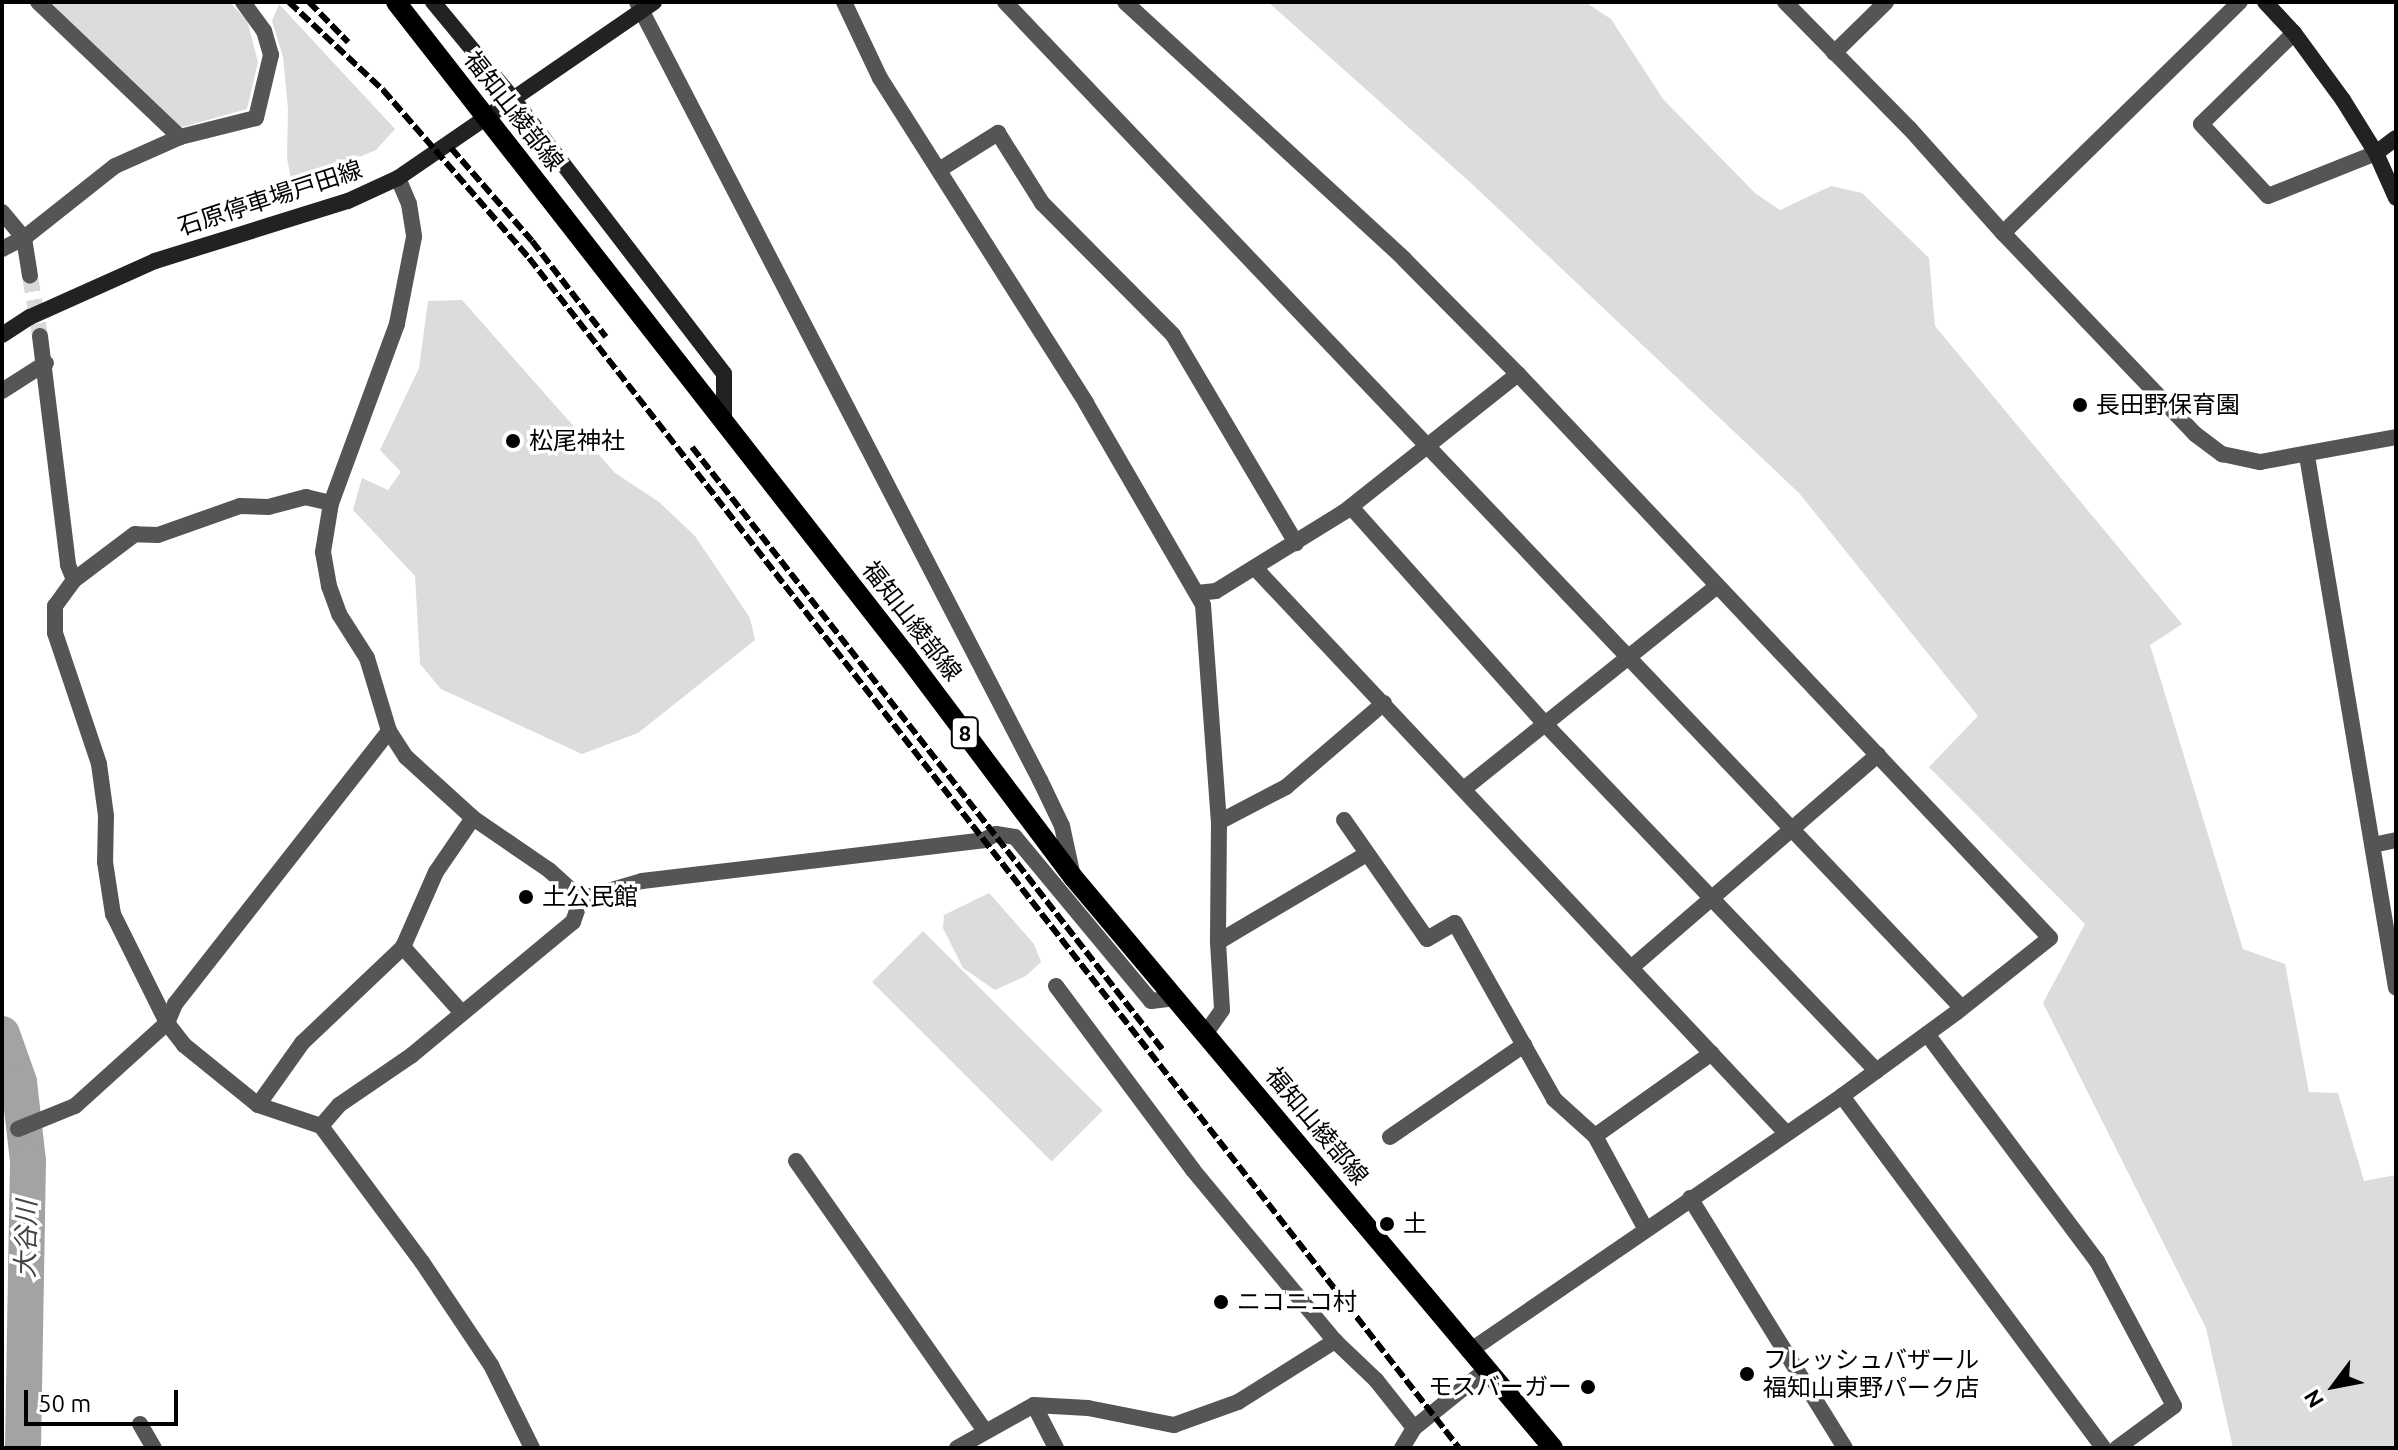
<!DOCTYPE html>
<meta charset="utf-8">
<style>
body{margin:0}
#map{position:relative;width:2398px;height:1450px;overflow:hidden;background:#fff;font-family:Ubuntu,"Noto Sans JP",sans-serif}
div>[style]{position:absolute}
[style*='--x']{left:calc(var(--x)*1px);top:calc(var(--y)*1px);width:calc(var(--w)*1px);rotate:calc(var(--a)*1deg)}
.green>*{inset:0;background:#dcdcdc;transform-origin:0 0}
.river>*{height:36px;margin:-18px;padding:0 18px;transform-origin:18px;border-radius:18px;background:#a3a3a3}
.street-tunnel>*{height:16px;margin-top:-8px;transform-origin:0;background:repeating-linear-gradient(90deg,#d9d9d9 0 16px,transparent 0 24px)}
.street>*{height:16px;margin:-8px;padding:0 8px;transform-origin:8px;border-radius:8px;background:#555}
.secondary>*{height:16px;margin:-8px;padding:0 8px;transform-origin:8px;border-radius:8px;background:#222}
.primary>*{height:20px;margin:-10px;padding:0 10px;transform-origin:10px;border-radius:10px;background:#000}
.rail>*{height:6px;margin-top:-3px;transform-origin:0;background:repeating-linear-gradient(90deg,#000 0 12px,transparent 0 16px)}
.dots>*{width:22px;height:22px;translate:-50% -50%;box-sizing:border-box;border:4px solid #fff;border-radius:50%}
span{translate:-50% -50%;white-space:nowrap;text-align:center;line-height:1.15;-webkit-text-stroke:7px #fff;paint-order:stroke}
.shield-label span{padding:2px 6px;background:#fff;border:2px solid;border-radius:6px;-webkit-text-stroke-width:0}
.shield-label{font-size:22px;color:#000;font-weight:700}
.street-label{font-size:24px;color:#000}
.poi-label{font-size:24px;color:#000}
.left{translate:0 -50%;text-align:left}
.right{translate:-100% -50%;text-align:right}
.water-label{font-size:26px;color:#444;font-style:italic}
.frame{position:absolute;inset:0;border:4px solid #000;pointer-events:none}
.north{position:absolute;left:2294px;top:1346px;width:80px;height:80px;-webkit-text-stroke:6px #fff;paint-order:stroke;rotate:238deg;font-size:22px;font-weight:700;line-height:32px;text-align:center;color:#000}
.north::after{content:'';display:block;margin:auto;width:28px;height:36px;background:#000;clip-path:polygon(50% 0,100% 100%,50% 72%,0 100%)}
.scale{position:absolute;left:24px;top:1390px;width:154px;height:36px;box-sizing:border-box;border:4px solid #000;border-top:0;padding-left:10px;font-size:24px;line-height:28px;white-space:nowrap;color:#000;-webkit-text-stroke:6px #fff;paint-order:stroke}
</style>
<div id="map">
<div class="green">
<div style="clip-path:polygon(48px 2px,229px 2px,247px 20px,258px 62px,247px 109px,179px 128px)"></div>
<div style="clip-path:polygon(1268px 2px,1585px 2px,1611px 19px,1663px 99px,1755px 193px,1780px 210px,1831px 186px,1862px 193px,1929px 258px,1935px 326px,2182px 624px,2150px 645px,2243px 949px,2285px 964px,2309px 1092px,2338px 1093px,2364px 1181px,2396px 1175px,2396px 1448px,2233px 1448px,2206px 1328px,2043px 1003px,2085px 924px,1929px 767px,1978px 716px,1799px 493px,1472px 184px)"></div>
<div style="clip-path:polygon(279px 4px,395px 129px,376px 150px,292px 185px,287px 158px,288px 109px,283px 57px,272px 21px)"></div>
<div style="clip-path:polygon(462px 300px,615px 473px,659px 502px,695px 536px,750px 618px,755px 640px,638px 733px,582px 754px,441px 689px,420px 664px,415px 576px,353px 510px,362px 478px,388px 490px,401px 472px,380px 450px,419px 368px,428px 301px)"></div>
<div style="clip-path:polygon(989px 893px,1034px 944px,1041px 962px,1026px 976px,995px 990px,963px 968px,943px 928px,944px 915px)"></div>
<div style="left:923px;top:931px;width:254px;height:72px;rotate:45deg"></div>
</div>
<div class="river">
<div style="--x:2;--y:1034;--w:51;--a:70.5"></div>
<div style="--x:19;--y:1082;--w:80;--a:83.5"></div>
<div style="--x:28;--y:1161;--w:287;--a:91"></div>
</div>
<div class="street-tunnel">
<div style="--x:30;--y:276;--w:61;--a:80.5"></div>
</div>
<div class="street">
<div style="--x:38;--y:2;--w:196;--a:43.6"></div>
<div style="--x:637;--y:2;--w:876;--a:62.62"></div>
<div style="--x:1040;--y:780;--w:51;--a:64.4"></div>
<div style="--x:1062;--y:826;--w:47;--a:77.7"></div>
<div style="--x:844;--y:2;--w:84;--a:64.7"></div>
<div style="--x:880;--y:78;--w:385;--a:57.6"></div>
<div style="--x:1086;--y:403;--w:233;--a:59.9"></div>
<div style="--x:1203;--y:605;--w:218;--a:85.8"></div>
<div style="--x:1219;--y:822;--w:120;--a:90.5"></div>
<div style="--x:1218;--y:942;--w:68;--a:86.6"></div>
<div style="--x:1222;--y:1010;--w:28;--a:125"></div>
<div style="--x:1005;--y:2;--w:1388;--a:46.43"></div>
<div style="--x:1125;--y:2;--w:379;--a:42.6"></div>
<div style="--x:1404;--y:259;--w:162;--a:45.3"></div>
<div style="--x:1518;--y:374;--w:775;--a:46.67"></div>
<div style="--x:2050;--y:938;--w:119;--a:141.5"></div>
<div style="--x:1957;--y:1012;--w:142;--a:143.9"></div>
<div style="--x:1842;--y:1096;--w:452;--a:145.6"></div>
<div style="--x:1785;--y:2;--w:178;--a:45.5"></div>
<div style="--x:1910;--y:129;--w:140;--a:48.2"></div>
<div style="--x:2003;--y:233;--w:278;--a:46.3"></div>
<div style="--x:2195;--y:434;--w:34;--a:37"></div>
<div style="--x:2222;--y:454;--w:39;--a:12"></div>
<div style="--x:2260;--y:462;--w:138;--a:-10.4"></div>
<div style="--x:2294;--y:33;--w:130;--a:135.6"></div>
<div style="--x:2201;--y:124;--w:98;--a:47.1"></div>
<div style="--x:2268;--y:196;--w:116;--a:-21.7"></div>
<div style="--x:1834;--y:53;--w:73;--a:-44.4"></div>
<div style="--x:939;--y:170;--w:70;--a:-32.1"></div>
<div style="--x:998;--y:133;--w:83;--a:57.8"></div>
<div style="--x:1042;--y:203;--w:186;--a:45.2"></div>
<div style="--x:1173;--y:335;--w:242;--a:59.4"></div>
<div style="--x:398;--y:178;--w:28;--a:67"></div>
<div style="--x:409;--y:204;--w:33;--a:81"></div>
<div style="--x:414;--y:237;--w:89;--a:101.1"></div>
<div style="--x:397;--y:324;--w:191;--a:110.2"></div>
<div style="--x:331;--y:503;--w:50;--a:99.3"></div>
<div style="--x:323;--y:552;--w:35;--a:80"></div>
<div style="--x:329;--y:586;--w:30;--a:70"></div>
<div style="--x:339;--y:614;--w:52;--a:57.5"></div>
<div style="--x:367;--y:658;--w:76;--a:73.2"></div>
<div style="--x:389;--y:731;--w:31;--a:57"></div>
<div style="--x:406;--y:757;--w:91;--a:42.3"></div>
<div style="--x:473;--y:818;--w:92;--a:34.4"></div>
<div style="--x:549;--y:870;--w:43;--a:42.2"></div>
<div style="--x:2;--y:212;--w:34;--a:50"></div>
<div style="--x:24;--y:238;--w:38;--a:81"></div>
<div style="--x:2003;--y:233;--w:331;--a:-44.3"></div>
<div style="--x:2;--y:249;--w:25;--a:-27"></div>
<div style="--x:24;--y:238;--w:116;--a:-38.4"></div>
<div style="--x:115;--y:166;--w:71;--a:-24"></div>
<div style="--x:180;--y:137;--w:78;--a:-14"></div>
<div style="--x:256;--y:118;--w:65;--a:-76.6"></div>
<div style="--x:271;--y:55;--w:25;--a:-106"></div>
<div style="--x:264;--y:31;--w:36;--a:-126"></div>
<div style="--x:40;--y:336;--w:231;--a:83"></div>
<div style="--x:68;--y:565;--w:16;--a:68"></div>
<div style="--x:2;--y:391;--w:52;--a:-32.5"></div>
<div style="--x:2307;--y:456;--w:539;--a:80.5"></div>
<div style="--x:331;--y:503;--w:26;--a:-167"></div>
<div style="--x:306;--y:497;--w:39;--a:165"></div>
<div style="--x:268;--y:507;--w:28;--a:-178"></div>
<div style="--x:240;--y:506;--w:87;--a:160.5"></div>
<div style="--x:158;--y:535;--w:23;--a:-178"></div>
<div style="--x:135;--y:534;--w:76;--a:143"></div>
<div style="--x:74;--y:580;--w:32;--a:126"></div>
<div style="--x:55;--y:606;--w:27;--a:90"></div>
<div style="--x:55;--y:633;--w:138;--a:71.4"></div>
<div style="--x:99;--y:764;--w:52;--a:82.3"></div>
<div style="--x:106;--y:816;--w:46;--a:91.2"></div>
<div style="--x:105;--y:862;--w:53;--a:81.3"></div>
<div style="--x:113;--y:914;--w:122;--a:63.6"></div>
<div style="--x:167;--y:1023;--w:28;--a:52"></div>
<div style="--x:184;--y:1045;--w:95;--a:39"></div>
<div style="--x:258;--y:1105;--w:66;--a:18.4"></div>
<div style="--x:321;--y:1126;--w:169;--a:53.4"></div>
<div style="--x:422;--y:1262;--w:124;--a:56.2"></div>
<div style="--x:491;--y:1365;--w:93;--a:63.7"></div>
<div style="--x:1351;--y:507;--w:291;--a:48.2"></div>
<div style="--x:1545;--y:724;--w:480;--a:46.3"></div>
<div style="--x:1256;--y:569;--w:774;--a:46.78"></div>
<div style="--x:1197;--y:593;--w:19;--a:-6"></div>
<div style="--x:1216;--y:591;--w:150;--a:-31.7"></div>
<div style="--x:1344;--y:512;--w:222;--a:-38.4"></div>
<div style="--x:1465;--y:788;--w:322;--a:-38.7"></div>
<div style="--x:1344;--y:820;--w:145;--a:55.1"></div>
<div style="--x:1427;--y:939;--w:32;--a:-30"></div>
<div style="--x:1455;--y:923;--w:202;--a:60.6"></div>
<div style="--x:1554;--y:1099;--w:55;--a:42.1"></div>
<div style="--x:1219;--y:822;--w:76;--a:-27.6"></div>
<div style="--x:1286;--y:787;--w:129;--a:-40.6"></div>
<div style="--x:2373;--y:845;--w:24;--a:-12"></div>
<div style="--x:581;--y:899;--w:64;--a:-16.4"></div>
<div style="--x:642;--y:881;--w:344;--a:-6.8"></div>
<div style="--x:984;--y:840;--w:13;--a:-27"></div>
<div style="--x:996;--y:834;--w:19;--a:9"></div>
<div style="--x:1015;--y:837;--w:213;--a:50.3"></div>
<div style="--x:1151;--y:1001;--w:25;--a:-7"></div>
<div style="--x:1218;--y:942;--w:173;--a:-30.6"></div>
<div style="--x:1632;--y:967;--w:325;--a:-40.8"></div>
<div style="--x:1056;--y:986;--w:229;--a:53.3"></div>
<div style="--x:1193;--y:1170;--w:222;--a:50.3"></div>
<div style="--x:462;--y:1013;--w:89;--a:-131.8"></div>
<div style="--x:403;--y:947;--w:82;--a:-66.3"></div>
<div style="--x:436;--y:872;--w:65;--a:-55.6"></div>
<div style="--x:1927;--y:1034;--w:284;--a:53.2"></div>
<div style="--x:2097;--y:1261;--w:164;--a:62"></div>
<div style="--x:2174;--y:1406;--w:71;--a:143.6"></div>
<div style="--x:1842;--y:1096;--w:438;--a:53.4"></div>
<div style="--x:258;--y:1105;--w:76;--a:-54.6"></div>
<div style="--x:302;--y:1043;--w:139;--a:-43.5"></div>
<div style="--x:321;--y:1126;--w:28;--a:-49"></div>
<div style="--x:339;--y:1105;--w:88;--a:-34.4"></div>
<div style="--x:412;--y:1055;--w:209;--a:-39.6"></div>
<div style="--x:573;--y:922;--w:24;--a:-71"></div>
<div style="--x:18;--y:1129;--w:61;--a:-22"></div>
<div style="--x:75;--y:1106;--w:124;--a:-42.1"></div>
<div style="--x:167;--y:1023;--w:21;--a:-67"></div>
<div style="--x:175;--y:1004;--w:347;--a:-51.9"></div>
<div style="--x:1390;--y:1137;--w:163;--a:-34.5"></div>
<div style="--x:796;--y:1161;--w:330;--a:55"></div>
<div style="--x:1690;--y:1198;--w:294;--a:58.2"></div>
<div style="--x:1645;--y:1228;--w:105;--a:-118.5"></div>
<div style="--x:1595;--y:1136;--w:143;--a:-35.4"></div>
<div style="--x:1034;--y:1405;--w:48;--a:62.9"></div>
<div style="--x:140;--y:1424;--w:28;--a:60"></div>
<div style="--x:957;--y:1448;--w:88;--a:-29.2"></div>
<div style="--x:1034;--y:1405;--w:54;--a:3.2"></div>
<div style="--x:1088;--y:1408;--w:88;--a:11.2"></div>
<div style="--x:1174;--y:1425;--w:68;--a:-19.8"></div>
<div style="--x:1238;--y:1402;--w:115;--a:-32.2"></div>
<div style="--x:1335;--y:1341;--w:57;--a:43.6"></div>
<div style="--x:1376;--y:1380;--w:61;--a:51.6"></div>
<div style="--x:1402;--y:1448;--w:23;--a:-59"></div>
<div style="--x:1414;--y:1428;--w:92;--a:-38.9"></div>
</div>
<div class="secondary">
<div style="--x:433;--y:2;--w:127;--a:50.4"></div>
<div style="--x:514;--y:100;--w:345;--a:52.5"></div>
<div style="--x:724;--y:374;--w:48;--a:90"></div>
<div style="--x:2265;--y:2;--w:42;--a:46.9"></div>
<div style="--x:2294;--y:33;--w:83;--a:53.8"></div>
<div style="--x:2343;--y:100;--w:62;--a:58.1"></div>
<div style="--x:2376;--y:153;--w:49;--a:66"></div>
<div style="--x:2376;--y:153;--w:25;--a:-37"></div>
<div style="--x:2;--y:335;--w:33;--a:-33"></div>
<div style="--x:30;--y:317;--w:137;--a:-24.1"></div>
<div style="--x:155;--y:261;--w:202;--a:-17.3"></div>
<div style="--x:348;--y:201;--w:55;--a:-24.7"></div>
<div style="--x:398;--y:178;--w:311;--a:-34.5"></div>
</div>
<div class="primary">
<div style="--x:396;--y:2;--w:830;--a:52"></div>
<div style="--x:907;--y:656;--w:276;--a:53.1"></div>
<div style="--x:1073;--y:877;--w:746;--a:49.95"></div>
</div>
<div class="rail">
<div style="--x:289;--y:2;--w:129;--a:43.1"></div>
<div style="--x:383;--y:90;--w:223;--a:49"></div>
<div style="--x:529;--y:258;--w:1510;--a:51.99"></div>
<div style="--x:309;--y:2;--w:56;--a:45.7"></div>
<div style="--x:451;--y:148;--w:123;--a:48.9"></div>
<div style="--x:532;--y:241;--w:121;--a:52.4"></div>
<div style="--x:692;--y:447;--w:764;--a:52.02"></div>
</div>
<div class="dots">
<div style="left:2080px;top:405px;background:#000"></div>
<div style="left:513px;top:441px;background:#000"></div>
<div style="left:526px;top:897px;background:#000"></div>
<div style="left:1387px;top:1224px;background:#000"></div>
<div style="left:1221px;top:1302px;background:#000"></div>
<div style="left:1747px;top:1374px;background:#000"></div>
<div style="left:1588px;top:1387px;background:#000"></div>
</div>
<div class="shield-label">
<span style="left:965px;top:733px">8</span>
</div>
<div class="street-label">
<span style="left:514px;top:111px;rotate:52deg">福知山綾部線</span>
<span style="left:270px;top:198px;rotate:-18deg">石原停車場戸田線</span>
<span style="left:912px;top:621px;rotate:52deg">福知山綾部線</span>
<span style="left:1317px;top:1126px;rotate:50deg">福知山綾部線</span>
</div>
<div class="poi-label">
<span class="left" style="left:2096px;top:405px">長田野保育園</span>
<span class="left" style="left:529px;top:441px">松尾神社</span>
<span class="left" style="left:542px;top:897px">土公民館</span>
<span class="left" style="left:1403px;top:1224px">土</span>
<span class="left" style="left:1237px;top:1302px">ニコニコ村</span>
<span class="left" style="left:1763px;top:1374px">フレッシュバザール<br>福知山東野パーク店</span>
<span class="right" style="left:1572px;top:1387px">モスバーガー</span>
</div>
<div class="water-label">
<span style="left:26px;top:1239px;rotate:-89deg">大谷川</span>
</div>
<div class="frame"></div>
<div class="north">N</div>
<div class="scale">50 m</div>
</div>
